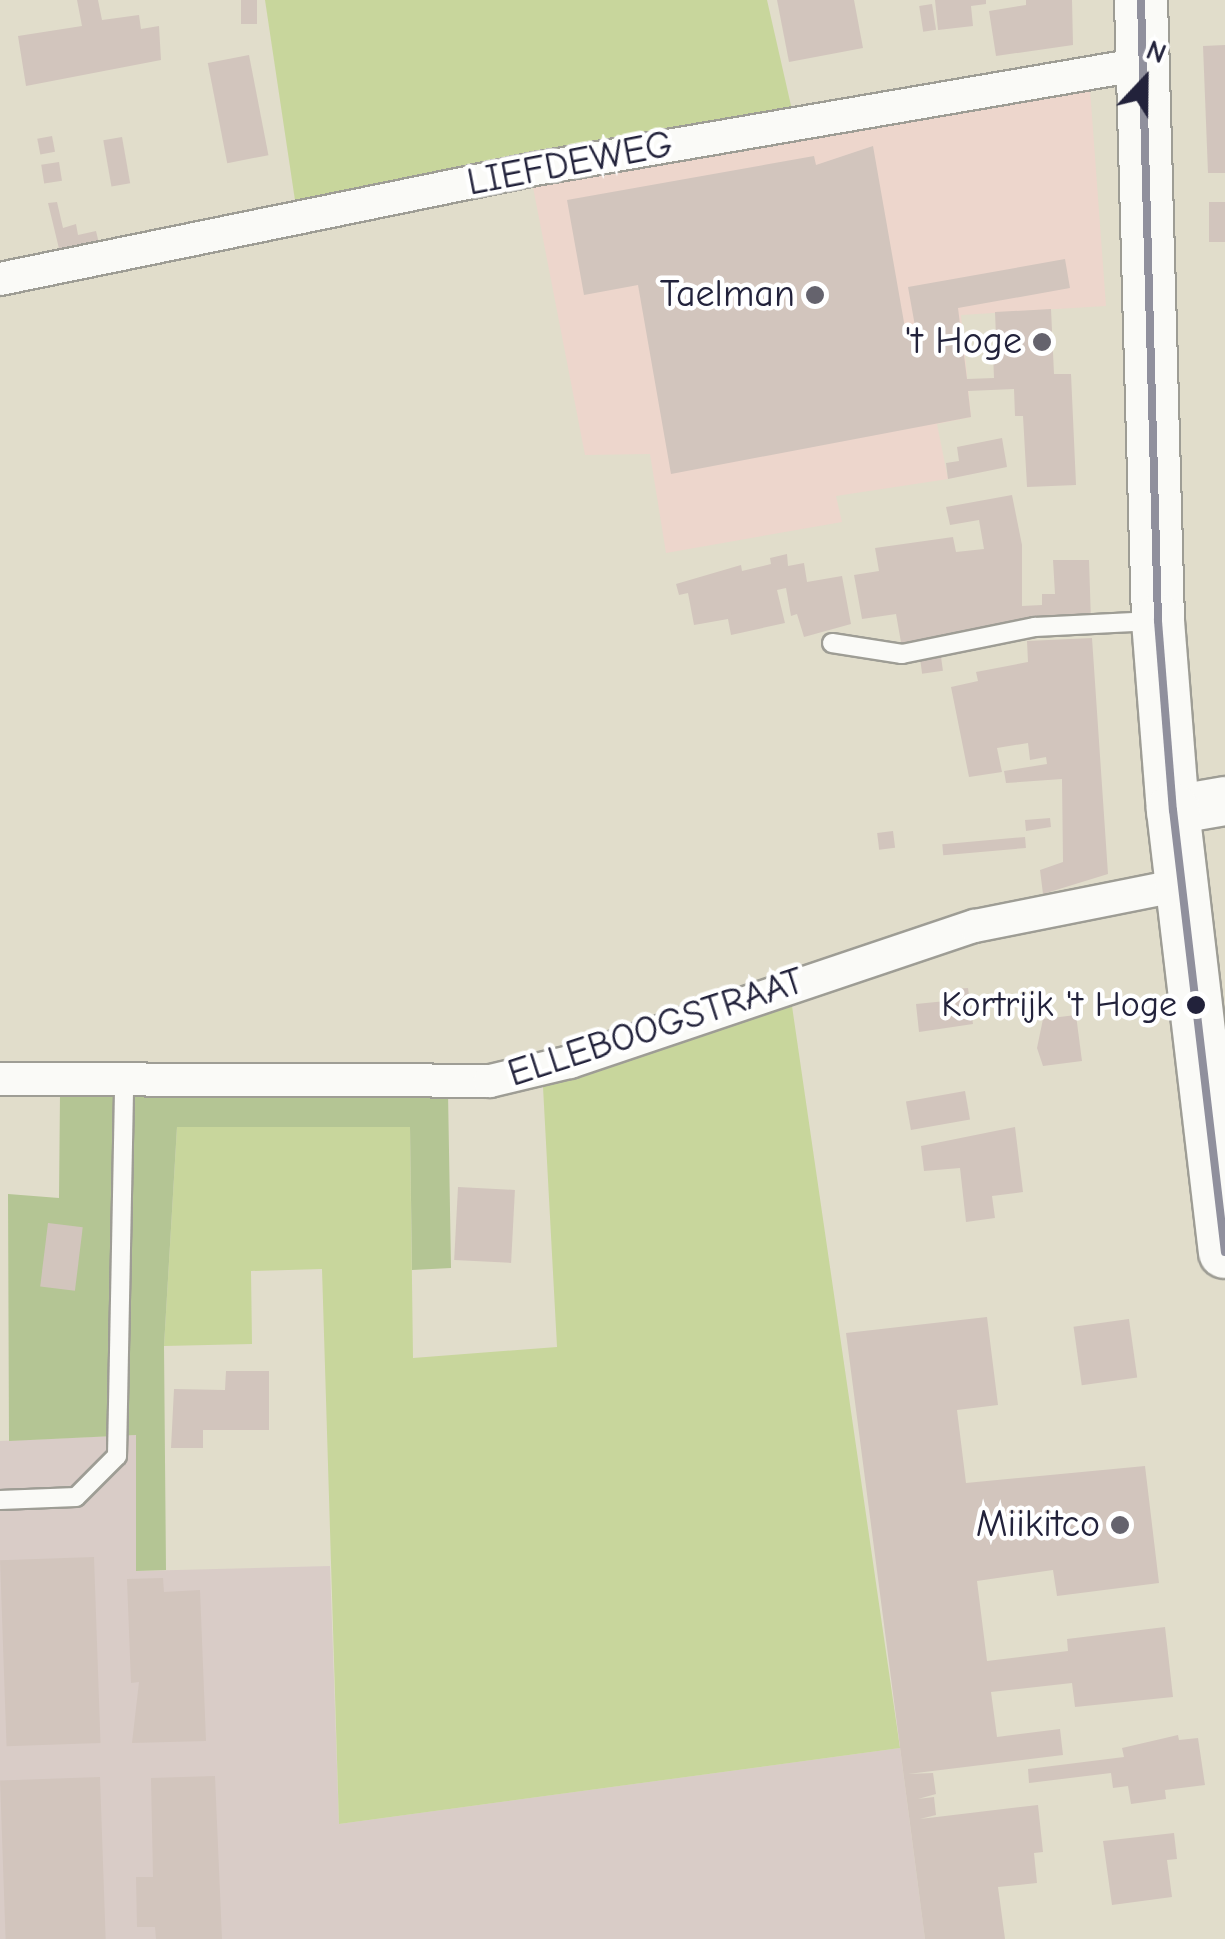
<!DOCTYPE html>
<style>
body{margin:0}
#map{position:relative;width:1225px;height:1939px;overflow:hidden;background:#e1ddcb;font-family:"Comic Neue",sans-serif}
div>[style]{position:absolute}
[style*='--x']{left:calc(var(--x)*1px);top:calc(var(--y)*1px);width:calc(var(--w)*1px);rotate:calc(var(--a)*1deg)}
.built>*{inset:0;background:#edd6cc}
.industrial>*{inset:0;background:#d9ccc7}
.green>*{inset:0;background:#c8d69c}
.forest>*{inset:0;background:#b4c594}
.building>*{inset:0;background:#d2c5bd;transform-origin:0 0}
.roads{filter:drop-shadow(2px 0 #9e9d95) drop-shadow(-2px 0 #9e9d95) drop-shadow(0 2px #9e9d95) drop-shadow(0 -2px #9e9d95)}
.lane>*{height:18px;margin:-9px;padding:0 9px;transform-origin:9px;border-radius:9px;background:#fafaf7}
.street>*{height:32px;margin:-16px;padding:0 16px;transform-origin:16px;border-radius:16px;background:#fafaf7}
.secondary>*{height:48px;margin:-24px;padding:0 24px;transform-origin:24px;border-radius:24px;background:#fafaf7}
.primary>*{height:52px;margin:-26px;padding:0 26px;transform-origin:26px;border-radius:26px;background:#fafaf7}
.bus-1>*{height:8px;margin:-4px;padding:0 4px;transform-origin:4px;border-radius:4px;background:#90909d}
.dots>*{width:28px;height:28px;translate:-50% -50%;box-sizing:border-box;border:5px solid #fff;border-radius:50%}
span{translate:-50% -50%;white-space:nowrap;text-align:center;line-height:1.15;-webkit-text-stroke:9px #fff;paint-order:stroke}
.bus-label{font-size:36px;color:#22223b}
.right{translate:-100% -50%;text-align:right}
.street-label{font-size:38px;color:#22223b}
.poi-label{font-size:38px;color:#22223b}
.north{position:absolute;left:1095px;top:30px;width:100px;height:100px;-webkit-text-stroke:8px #fff;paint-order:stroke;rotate:22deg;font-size:28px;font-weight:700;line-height:40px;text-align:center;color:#22223b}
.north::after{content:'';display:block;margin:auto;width:35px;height:45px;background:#22223b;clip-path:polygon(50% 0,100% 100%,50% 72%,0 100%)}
</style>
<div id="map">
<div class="built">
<div style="clip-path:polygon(1090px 89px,1106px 306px,961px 315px,971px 417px,937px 424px,948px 479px,836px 496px,842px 522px,666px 553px,650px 454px,585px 455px,531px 177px)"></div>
</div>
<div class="industrial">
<div style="clip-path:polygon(136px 1435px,137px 1571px,330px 1566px,339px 1824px,900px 1748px,925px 1939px,0 1939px,0 1441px)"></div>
</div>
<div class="green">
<div style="clip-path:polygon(265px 0,767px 0,792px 110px,296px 207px)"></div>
<div style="clip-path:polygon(792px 1006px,900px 1748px,339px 1824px,322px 1269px,251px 1271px,252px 1344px,164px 1346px,177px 1127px,410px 1127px,413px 1358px,557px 1347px,543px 1087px)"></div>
</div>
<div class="forest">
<div style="clip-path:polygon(448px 1092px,451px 1268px,412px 1270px,410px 1127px,177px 1127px,164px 1346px,166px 1570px,136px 1571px,136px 1435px,9px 1441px,8px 1194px,59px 1198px,60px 1094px)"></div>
</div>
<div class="building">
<div style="clip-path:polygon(77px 0,98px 0,102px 20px,139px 15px,141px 29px,159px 26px,161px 60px,26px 86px,18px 36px,82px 26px)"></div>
<div style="left:241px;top:0;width:16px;height:24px"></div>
<div style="clip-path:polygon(777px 0,854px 0,863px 48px,789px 62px)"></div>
<div style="clip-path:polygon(935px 0,986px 0,986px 4px,971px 6px,973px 26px,938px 30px)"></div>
<div style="clip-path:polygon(1026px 0,1072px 0,1073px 45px,996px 56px,989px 11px,1026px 5px)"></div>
<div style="left:932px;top:4px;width:26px;height:13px;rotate:81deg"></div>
<div style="clip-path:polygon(1225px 45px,1225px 173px,1208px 173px,1203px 46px)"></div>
<div style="left:249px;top:55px;width:102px;height:42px;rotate:79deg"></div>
<div style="left:52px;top:136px;width:16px;height:15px;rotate:79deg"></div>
<div style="left:122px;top:137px;width:47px;height:19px;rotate:80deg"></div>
<div style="clip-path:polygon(873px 146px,905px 328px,915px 326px,908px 287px,1065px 259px,1070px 288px,958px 308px,967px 379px,994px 378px,993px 353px,1023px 351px,1022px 336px,996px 337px,995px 312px,1051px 309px,1054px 374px,1071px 374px,1076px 485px,1027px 487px,1023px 416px,1015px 416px,1014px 389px,968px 391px,971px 417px,671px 474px,638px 285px,584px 295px,567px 200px,814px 156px,816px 165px)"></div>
<div style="left:59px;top:162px;width:19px;height:18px;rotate:81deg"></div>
<div style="clip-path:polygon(57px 202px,63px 228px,76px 224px,78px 235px,96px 231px,101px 252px,62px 261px,48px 203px)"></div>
<div style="left:1225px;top:202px;width:40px;height:16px;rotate:90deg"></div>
<div style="clip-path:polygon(1002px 438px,1007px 467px,948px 479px,946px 463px,959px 461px,957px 447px)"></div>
<div style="clip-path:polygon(1012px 495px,1022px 545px,1022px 606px,1042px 605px,1042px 594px,1055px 594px,1053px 560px,1089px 560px,1091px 622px,902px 648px,896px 614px,862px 619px,854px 575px,879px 571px,875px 548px,953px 537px,956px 552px,984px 549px,979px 520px,950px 525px,946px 507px)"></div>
<div style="clip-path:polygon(787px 554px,788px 566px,804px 563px,807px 582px,842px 576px,851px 624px,804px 637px,797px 614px,791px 616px,786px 588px,777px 590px,785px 623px,731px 635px,728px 619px,694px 625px,688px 593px,679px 595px,676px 584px,741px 565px,742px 571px,771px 564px,770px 558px)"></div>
<div style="clip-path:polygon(1092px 638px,1108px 874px,1043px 894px,1040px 870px,1063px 862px,1062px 779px,1006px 783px,1004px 771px,1047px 764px,1046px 757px,1030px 760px,1028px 743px,997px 748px,1002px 772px,969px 777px,951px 687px,978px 681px,976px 672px,1028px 662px,1027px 641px)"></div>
<div style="left:941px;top:657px;width:14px;height:21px;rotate:82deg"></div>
<div style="clip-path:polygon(1050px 818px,1051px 827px,1026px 831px,1025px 820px)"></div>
<div style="left:893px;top:831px;width:17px;height:16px;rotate:83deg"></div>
<div style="left:1025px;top:837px;width:11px;height:83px;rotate:85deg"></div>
<div style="clip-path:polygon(968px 988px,973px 1024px,919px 1032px,916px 1004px,956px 1000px,954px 989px)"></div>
<div style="clip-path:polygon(1076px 1015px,1082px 1061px,1043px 1066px,1037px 1048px,1043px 1019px)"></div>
<div style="left:965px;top:1091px;width:29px;height:60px;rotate:80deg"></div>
<div style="clip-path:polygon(1015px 1127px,1023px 1192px,992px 1196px,995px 1218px,966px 1222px,960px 1168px,924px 1171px,921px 1146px)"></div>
<div style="left:458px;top:1187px;width:57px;height:73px;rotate:3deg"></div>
<div style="left:48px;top:1223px;width:35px;height:64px;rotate:7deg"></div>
<div style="clip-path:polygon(987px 1317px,998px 1405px,957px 1410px,966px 1483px,1145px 1466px,1159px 1583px,1057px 1596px,1053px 1570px,977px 1581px,987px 1661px,1068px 1651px,1067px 1639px,1165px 1627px,1173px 1697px,1075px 1707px,1072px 1683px,991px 1692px,997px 1737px,1060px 1729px,1063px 1755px,908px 1774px,933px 1773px,936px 1794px,918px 1799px,934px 1797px,936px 1815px,920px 1819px,1038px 1805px,1043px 1852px,1034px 1853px,1037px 1883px,998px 1887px,1005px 1939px,925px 1939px,846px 1333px)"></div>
<div style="left:1129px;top:1319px;width:59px;height:56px;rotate:82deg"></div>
<div style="clip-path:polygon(226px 1371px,269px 1371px,269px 1430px,203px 1430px,203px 1448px,171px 1448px,174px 1389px,225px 1390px)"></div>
<div style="left:94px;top:1557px;width:186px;height:94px;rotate:88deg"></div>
<div style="clip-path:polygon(163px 1578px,164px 1592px,200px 1590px,206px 1741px,132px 1743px,139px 1682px,131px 1683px,127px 1579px)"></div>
<div style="clip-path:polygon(1178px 1735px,1179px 1740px,1198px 1738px,1205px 1785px,1165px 1790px,1166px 1799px,1131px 1804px,1128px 1786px,1113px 1788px,1111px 1773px,1029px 1783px,1028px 1769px,1124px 1757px,1122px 1748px)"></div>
<div style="clip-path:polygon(215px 1776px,222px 1939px,156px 1939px,155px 1927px,137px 1927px,136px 1877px,153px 1877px,151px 1778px)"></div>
<div style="left:100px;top:1777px;width:162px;height:100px;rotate:88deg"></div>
<div style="clip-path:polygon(1174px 1833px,1177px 1859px,1167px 1860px,1172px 1897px,1112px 1905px,1103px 1841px)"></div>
</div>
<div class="roads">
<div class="lane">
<div style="--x:832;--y:643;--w:71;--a:8.9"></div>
<div style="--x:902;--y:654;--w:136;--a:-11.5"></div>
<div style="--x:1035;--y:627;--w:118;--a:-2.9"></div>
<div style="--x:0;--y:1500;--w:76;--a:-2.3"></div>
<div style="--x:76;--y:1497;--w:58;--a:-45"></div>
<div style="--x:117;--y:1456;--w:375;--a:-88.9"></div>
</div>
<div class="street">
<div style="--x:0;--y:279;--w:546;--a:-11.62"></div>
<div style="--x:535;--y:169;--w:616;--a:-9.81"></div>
<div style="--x:0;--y:1079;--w:490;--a:0.2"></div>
<div style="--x:490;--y:1081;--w:82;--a:-13.4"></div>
<div style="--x:570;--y:1062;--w:427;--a:-18.6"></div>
<div style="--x:975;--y:926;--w:210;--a:-11.3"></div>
</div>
<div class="secondary">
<div style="--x:1173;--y:810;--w:53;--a:-9.8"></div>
</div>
<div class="primary">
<div style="--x:1141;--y:0;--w:621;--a:88.43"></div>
<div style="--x:1158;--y:621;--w:190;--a:85.5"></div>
<div style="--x:1173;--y:810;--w:445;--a:83.3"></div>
</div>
</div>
<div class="bus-1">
<div style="--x:1141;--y:0;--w:621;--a:88.43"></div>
<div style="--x:1158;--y:621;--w:190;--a:85.5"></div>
<div style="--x:1173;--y:810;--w:445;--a:83.3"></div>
</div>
<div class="dots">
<div style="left:815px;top:295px;background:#65636d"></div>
<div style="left:1042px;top:342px;background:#65636d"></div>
<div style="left:1196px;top:1005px;background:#22223b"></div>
<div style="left:1120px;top:1525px;background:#65636d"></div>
</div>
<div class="bus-label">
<span class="right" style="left:1177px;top:1005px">Kortrijk 't Hoge</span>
</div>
<div class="street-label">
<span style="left:570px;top:164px;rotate:-11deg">LIEFDEWEG</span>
<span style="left:656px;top:1028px;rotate:-18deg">ELLEBOOGSTRAAT</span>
</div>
<div class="poi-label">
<span class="right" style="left:795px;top:295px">Taelman</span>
<span class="right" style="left:1022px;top:342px">'t Hoge</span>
<span class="right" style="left:1100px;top:1525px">Miikitco</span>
</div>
<div class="north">N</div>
</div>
